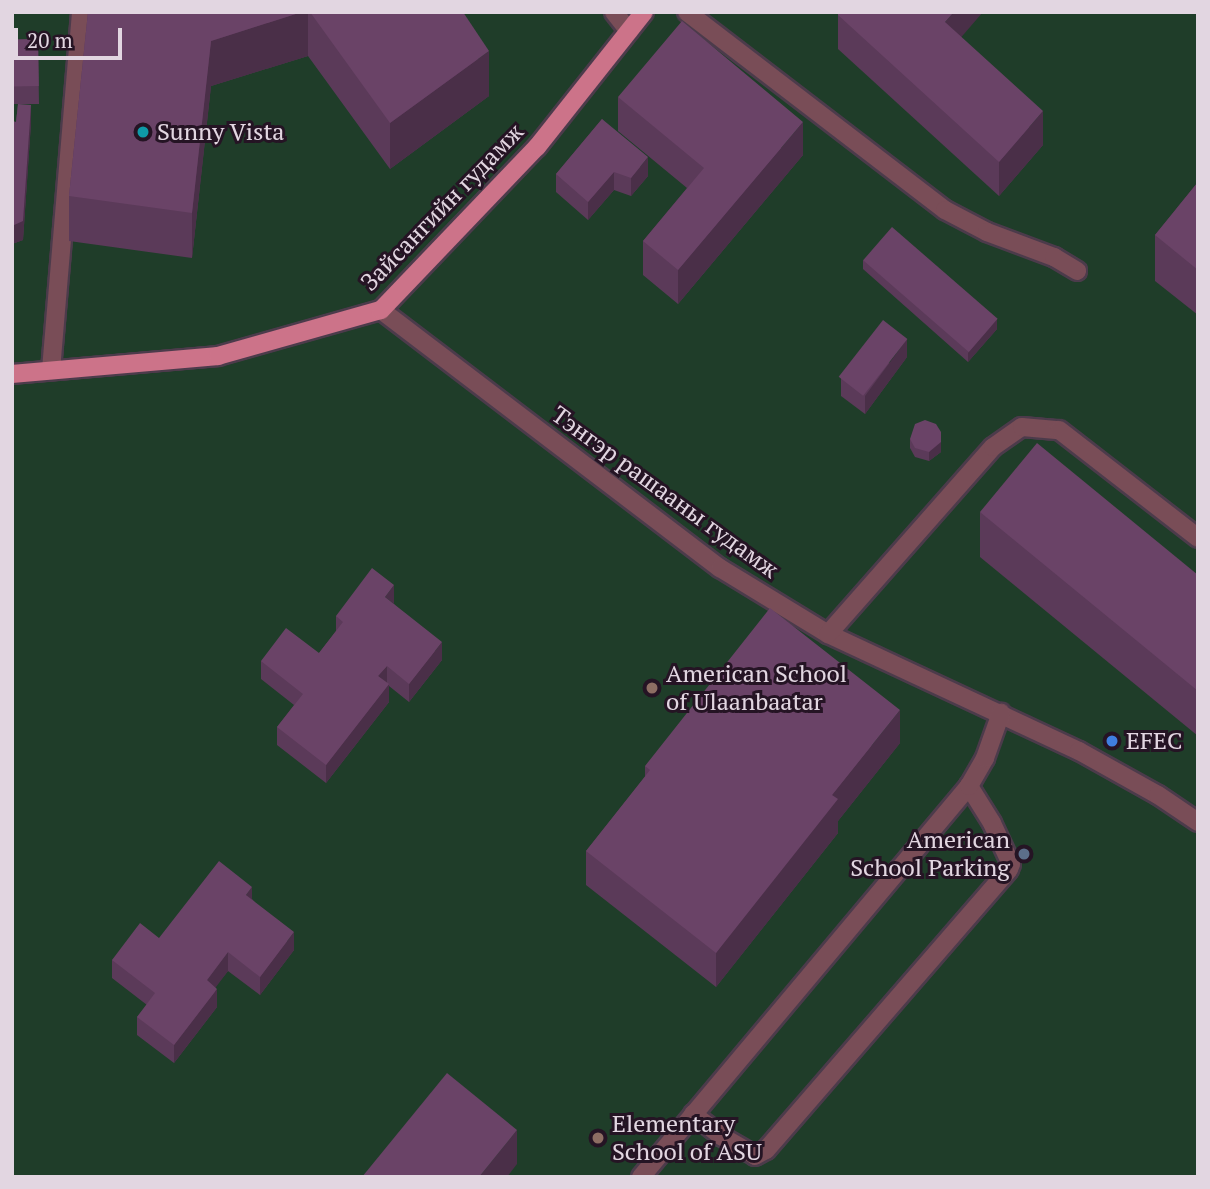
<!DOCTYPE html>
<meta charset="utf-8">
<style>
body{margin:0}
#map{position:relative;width:1210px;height:1189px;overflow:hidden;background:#2f1e2e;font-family:"PT Serif",serif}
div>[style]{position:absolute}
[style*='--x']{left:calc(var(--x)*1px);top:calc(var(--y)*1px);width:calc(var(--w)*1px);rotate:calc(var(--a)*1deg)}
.green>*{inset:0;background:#1f3d29;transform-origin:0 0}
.roads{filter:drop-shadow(2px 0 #4c3b4b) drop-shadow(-2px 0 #4c3b4b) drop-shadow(0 2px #4c3b4b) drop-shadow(0 -2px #4c3b4b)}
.minor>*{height:18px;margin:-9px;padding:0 9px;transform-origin:9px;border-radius:9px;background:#794d57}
.major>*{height:18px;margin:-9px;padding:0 9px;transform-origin:9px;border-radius:9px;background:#cc7389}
.wall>*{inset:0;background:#5b3a59}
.shaded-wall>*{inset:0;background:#4a2f48}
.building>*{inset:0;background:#6a4367;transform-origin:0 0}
.dots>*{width:19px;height:19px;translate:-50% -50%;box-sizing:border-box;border:4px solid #251424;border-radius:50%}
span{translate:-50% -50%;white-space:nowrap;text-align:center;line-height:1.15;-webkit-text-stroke:6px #251424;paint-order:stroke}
.poi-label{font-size:24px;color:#e2d6e1}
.left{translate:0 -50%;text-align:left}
.right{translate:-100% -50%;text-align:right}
.street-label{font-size:24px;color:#e2d6e1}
.frame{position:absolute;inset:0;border:14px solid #e2d6e1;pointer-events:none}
.scale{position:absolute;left:14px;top:28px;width:108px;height:32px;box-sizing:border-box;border:4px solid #e2d6e1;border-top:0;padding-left:9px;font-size:21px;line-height:24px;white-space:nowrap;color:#e2d6e1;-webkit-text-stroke:5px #251424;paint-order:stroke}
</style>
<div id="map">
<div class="green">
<div style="left:12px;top:12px;width:1186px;height:1165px"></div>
</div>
<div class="roads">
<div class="minor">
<div style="--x:614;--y:12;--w:24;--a:52"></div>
<div style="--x:687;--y:12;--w:325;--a:37.5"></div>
<div style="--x:945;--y:210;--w:47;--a:27.6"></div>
<div style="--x:987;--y:232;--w:72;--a:20.5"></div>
<div style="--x:1054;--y:257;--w:27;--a:31"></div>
<div style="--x:381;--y:310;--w:426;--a:37.3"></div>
<div style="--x:720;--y:568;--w:127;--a:31.4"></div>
<div style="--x:828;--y:634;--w:277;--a:25"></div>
<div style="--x:1079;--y:751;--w:90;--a:29.1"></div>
<div style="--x:1158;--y:795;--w:48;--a:34"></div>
<div style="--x:51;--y:370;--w:359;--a:-85.2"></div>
<div style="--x:828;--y:634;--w:249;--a:-48.6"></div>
<div style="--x:993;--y:447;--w:35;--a:-35"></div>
<div style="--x:1022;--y:427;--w:37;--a:5"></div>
<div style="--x:1059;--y:430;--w:176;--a:37.8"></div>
<div style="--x:693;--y:1114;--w:36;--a:38"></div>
<div style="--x:721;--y:1136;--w:39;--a:30"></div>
<div style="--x:755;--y:1156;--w:13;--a:-29"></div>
<div style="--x:766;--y:1150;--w:371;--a:-49.1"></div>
<div style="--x:1009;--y:869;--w:5;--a:-68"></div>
<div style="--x:1011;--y:864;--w:45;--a:-114.9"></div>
<div style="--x:992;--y:823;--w:44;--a:-121.9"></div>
<div style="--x:641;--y:1177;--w:510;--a:-50.01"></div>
<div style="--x:969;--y:786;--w:32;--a:-60"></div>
<div style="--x:985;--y:758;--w:48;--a:-70.4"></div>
</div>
<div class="major">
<div style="--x:12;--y:374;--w:207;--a:-5"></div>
<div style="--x:218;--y:356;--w:169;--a:-15.8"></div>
<div style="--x:381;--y:310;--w:226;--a:-46.3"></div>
<div style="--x:537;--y:147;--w:172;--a:-51.6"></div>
</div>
</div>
<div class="wall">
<div style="clip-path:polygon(88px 12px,463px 12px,489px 96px,390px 169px,308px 56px,211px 86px,192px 258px,69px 241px,69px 196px)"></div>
<div style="clip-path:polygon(838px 12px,961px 37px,1043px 145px,999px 196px,838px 49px)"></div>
<div style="clip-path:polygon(38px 39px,39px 104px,19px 104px,31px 123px,23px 240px,12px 244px,12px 121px,16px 122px,18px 104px,12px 104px,12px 40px)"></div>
<div style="clip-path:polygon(618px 97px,803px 155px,678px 304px,643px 275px,643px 241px,687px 188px,618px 131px)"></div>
<div style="clip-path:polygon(602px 119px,648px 176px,631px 196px,614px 190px,588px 220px,556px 192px,556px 174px)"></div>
<div style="clip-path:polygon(1198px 182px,1198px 315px,1155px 281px,1155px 235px)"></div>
<div style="clip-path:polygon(863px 260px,997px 329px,968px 362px,863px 269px)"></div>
<div style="clip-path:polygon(907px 357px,865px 414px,841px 396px,841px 378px)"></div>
<div style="clip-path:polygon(910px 439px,941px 452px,929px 461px,915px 457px,910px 448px)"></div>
<div style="clip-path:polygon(980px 512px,1198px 575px,1198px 736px,980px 557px)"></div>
<div style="clip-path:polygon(394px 604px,442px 660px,409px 702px,389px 686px,389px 702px,326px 783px,277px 745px,277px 727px,294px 705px,261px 679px,261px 661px,319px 653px,336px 631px,336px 616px)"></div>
<div style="clip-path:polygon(900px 743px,838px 821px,838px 833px,716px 987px,586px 885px,586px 851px,645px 777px,645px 766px)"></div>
<div style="clip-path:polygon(252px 899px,294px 950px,260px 995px,228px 971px,215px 987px,217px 1007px,174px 1063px,137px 1035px,137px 1017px,147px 1005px,112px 978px,112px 960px)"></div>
</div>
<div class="shaded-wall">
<div style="clip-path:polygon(302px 12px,308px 12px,308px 56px,211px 86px,192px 258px,192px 213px,211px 41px)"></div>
<div style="clip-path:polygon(954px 12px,983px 12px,945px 56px,945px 22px)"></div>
<div style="clip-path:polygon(489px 51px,489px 96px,390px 169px,390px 123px)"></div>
<div style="clip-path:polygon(31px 105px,31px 123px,23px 240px,12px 244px,12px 226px)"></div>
<div style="clip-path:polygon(1043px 111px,1043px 145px,999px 196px,999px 162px)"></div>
<div style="clip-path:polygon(803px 122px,803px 155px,678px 304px,678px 270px)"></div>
<div style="clip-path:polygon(648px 157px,648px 176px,631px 196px,631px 178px)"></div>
<div style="clip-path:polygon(614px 172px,614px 190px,588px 220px,588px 202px)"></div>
<div style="clip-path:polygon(997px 319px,997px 329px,968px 362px,968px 353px)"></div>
<div style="clip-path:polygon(907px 339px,907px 357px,865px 414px,865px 396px)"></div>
<div style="clip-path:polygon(941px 432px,941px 452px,929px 461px,929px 452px)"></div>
<div style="clip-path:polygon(394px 585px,394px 604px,385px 597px)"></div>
<div style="clip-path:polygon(442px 642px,442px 660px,409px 702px,409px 684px)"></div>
<div style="clip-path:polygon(387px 666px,387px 684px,378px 676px)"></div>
<div style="clip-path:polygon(389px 684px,389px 702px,326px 783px,326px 765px)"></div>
<div style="clip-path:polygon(900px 710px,900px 743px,838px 821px,838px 833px,716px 987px,716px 953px,832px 795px)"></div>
<div style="clip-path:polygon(252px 887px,252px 905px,246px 895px)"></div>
<div style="clip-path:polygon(294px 932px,294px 950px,260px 995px,260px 977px)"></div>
<div style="clip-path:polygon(228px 952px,228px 971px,207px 999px,207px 980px)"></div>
<div style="clip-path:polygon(217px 989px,217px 1007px,174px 1063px,174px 1045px)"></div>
<div style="clip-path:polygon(517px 1130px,517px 1164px,507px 1177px,479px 1177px)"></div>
</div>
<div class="building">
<div style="clip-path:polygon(88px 12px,302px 12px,211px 41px,192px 213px,69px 196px)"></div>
<div style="clip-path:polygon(310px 12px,463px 12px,489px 51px,390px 123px)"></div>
<div style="clip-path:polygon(838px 12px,954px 12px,945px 22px,1043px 111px,999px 162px,838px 15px)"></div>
<div style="clip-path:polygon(682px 21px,803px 122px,678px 270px,643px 241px,704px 168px,618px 97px)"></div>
<div style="left:38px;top:39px;width:47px;height:26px;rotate:89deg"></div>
<div style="clip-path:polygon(18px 104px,31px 105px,23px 221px,12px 226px,12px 121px,16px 122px)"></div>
<div style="clip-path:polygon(602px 119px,648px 157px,631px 178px,614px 172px,588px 202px,556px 174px)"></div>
<div style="clip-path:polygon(1198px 182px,1198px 270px,1155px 235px)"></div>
<div style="left:892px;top:227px;width:140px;height:44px;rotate:41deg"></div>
<div style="left:883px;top:320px;width:31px;height:72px;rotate:38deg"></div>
<div style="clip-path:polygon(925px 420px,936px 424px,941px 432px,941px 442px,929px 452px,915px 448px,910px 439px,915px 424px)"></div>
<div style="clip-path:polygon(1037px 443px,1198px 575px,1198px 691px,980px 512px)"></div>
<div style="clip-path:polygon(372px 568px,394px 585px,385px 597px,442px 642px,409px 684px,387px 666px,378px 676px,389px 684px,326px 765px,277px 727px,303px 694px,261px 661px,286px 628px,319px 653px,343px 622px,336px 616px)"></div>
<div style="clip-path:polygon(770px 608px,900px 710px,832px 795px,838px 799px,716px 953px,586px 851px,650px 770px,645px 766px)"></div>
<div style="clip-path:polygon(219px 861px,252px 887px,246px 895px,294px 932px,260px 977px,228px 952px,207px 980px,217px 989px,174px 1045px,137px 1017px,155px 993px,112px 960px,140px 923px,159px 938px)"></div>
<div style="clip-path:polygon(447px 1073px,517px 1130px,479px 1177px,362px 1177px)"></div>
</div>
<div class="dots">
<div style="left:143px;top:132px;background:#0f9aa8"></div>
<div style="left:652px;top:688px;background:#8d6e63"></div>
<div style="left:1112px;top:741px;background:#3f7fe0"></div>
<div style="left:1024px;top:854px;background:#5c6f8a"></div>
<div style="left:598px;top:1138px;background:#8d6e63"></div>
</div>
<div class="poi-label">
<span class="left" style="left:157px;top:132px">Sunny Vista</span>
<span class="left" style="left:666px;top:688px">American School<br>of Ulaanbaatar</span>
<span class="left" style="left:1126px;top:741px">EFEC</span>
<span class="right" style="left:1010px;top:854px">American<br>School Parking</span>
<span class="left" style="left:612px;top:1138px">Elementary<br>School of ASU</span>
</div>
<div class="street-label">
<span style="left:442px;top:207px;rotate:-46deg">Зайсангийн гудамж</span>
<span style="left:665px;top:492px;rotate:36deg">Тэнгэр рашааны гудамж</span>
</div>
<div class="frame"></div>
<div class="scale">20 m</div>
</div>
